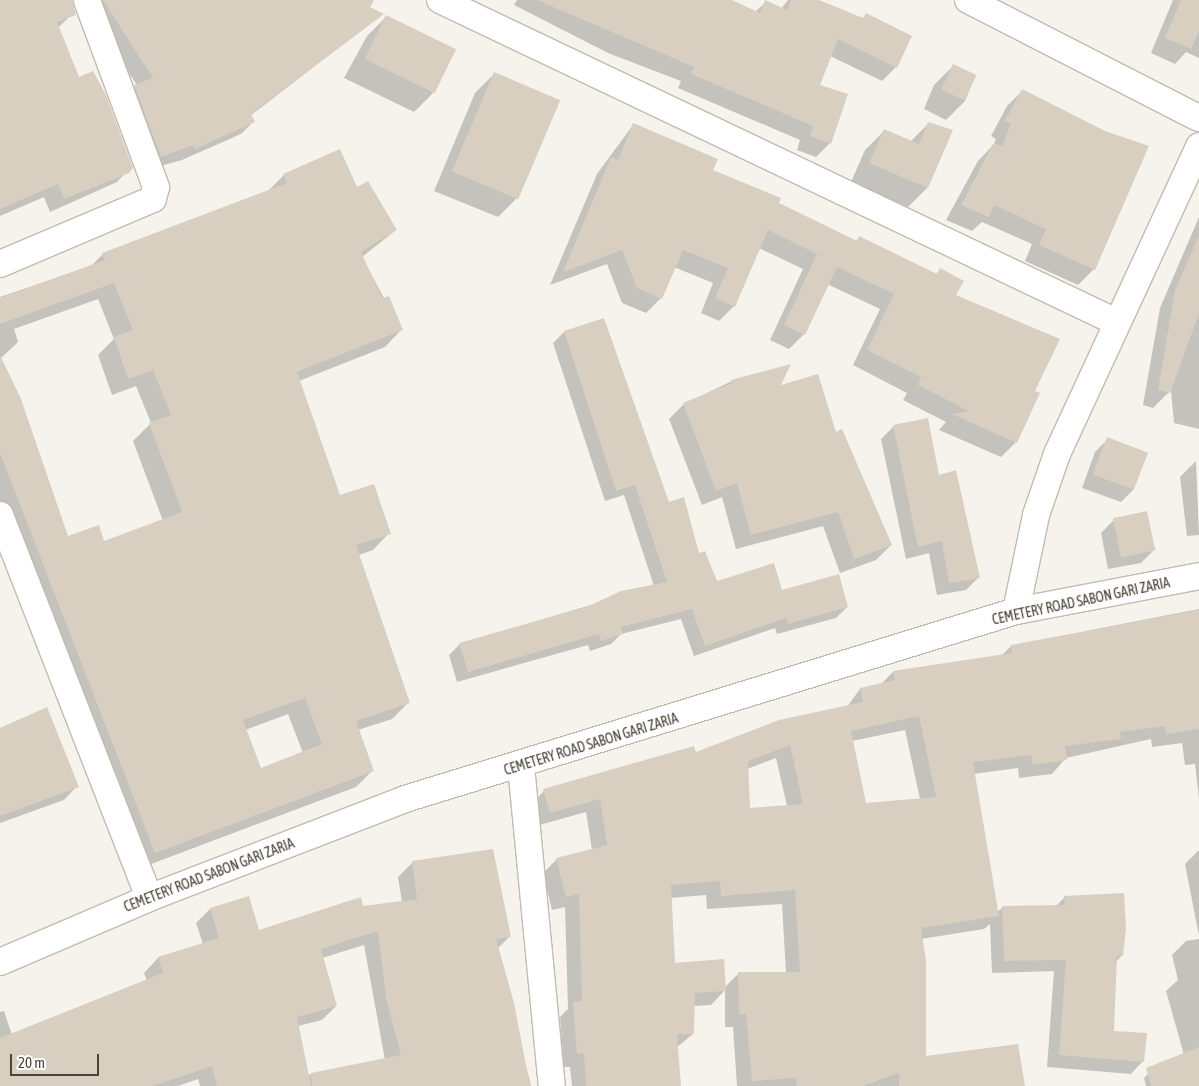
<!DOCTYPE html>
<style>
body{margin:0}
#map{position:relative;width:1199px;height:1086px;overflow:hidden;background:#f6f3ec;font-family:"Asap Condensed",sans-serif}
div>[style]{position:absolute}
[style*='--x']{left:calc(var(--x)*1px);top:calc(var(--y)*1px);width:calc(var(--w)*1px);rotate:calc(var(--a)*1deg)}
.shadow>*{inset:0;background:#0003}
.building>*{inset:0;background:#d8cfc1;transform-origin:0 0}
.roads{filter:drop-shadow(1px 0 #c2bbae) drop-shadow(-1px 0 #c2bbae) drop-shadow(0 1px #c2bbae) drop-shadow(0 -1px #c2bbae)}
.minor>*{height:26px;margin:-13px;padding:0 13px;transform-origin:13px;border-radius:13px;background:#fff}
span{translate:-50% -50%;white-space:nowrap;text-align:center;line-height:1.15;-webkit-text-stroke:4px #fff;paint-order:stroke}
.street-label{font-size:14px;color:#4b4439}
.scale{position:absolute;left:10px;top:1054px;width:89px;height:22px;box-sizing:border-box;border:2px solid #4b4439;border-top:0;padding-left:6px;font-size:15px;line-height:18px;white-space:nowrap;color:#4b4439;-webkit-text-stroke:4px #fff;paint-order:stroke}
</style>
<div id="map">
<div class="shadow">
<div style="clip-path:polygon(0 0,64px 0,70px 16px,58px 28px,79px 78px,131px 167px,117px 182px,50px 212px,44px 197px,0 216px)"></div>
<div style="clip-path:polygon(80px 0,368px 0,368px 8px,382px 14px,250px 116px,253px 122px,241px 134px,182px 160px,149px 169px,123px 98px,137px 85px)"></div>
<div style="clip-path:polygon(517px 0,729px 0,755px 12px,766px 2px,781px 9px,788px 0,816px 0,862px 19px,866px 15px,896px 67px,882px 81px,830px 56px,818px 85px,830px 143px,816px 157px,797px 150px,800px 140px,678px 88px,681px 81px,608px 53px,514px 5px)"></div>
<div style="clip-path:polygon(1173px 0,1199px 0,1199px 58px,1186px 52px,1175px 64px,1151px 53px)"></div>
<div style="clip-path:polygon(386px 17px,433px 93px,414px 112px,344px 78px,367px 36px)"></div>
<div style="clip-path:polygon(953px 66px,975px 76px,965px 101px,946px 120px,924px 109px,934px 85px)"></div>
<div style="clip-path:polygon(494px 74px,517px 198px,498px 217px,434px 191px,475px 93px)"></div>
<div style="clip-path:polygon(1022px 91px,1104px 132px,1094px 269px,1078px 285px,1025px 261px,1032px 244px,982px 222px,972px 231px,946px 220px,978px 161px,994px 144px,996px 139px,991px 136px,1007px 106px)"></div>
<div style="clip-path:polygon(929px 123px,952px 131px,927px 188px,908px 207px,851px 182px,865px 150px,884px 131px,910px 142px)"></div>
<div style="clip-path:polygon(633px 125px,712px 171px,856px 241px,860px 238px,935px 275px,940px 270px,955px 295px,1033px 391px,1016px 442px,1001px 457px,939px 430px,946px 422px,903px 400px,907px 393px,853px 365px,880px 309px,827px 284px,804px 334px,789px 349px,770px 340px,803px 269px,759px 248px,734px 306px,719px 321px,701px 313px,713px 283px,674px 267px,661px 298px,646px 313px,622px 303px,607px 264px,550px 285px,597px 174px)"></div>
<div style="clip-path:polygon(evenodd,284px 175px,357px 189px,396px 230px,362px 257px,401px 330px,385px 347px,299px 381px,339px 497px,389px 533px,373px 550px,359px 555px,409px 702px,392px 719px,358px 730px,373px 770px,356px 787px,138px 869px,0 519px,0 368px,67px 537px,103px 542px,163px 521px,133px 441px,151px 423px,136px 386px,112px 395px,98px 355px,114px 339px,98px 299px,14px 329px,18px 342px,0 359px,0 297px,91px 266px,103px 254px,267px 192px,284px 175px,288px 714px,303px 753px,260px 769px,245px 730px,288px 714px)"></div>
<div style="clip-path:polygon(1199px 217px,1199px 429px,1174px 423px,1171px 390px,1153px 408px,1143px 405px,1160px 308px)"></div>
<div style="clip-path:polygon(564px 332px,716px 583px,847px 607px,836px 618px,777px 634px,775px 628px,694px 656px,681px 619px,621px 634px,611px 644px,590px 651px,588px 645px,457px 682px,449px 655px,460px 644px,654px 586px,624px 495px,605px 501px,553px 343px)"></div>
<div style="clip-path:polygon(732px 381px,779px 387px,835px 433px,891px 545px,876px 560px,840px 573px,823px 526px,736px 549px,722px 497px,702px 505px,669px 419px,684px 404px)"></div>
<div style="clip-path:polygon(894px 426px,938px 476px,979px 577px,966px 590px,937px 595px,929px 553px,906px 559px,881px 439px)"></div>
<div style="clip-path:polygon(1108px 439px,1147px 453px,1133px 490px,1121px 502px,1082px 488px,1095px 452px)"></div>
<div style="clip-path:polygon(1196px 461px,1199px 535px,1187px 536px,1180px 477px)"></div>
<div style="clip-path:polygon(1114px 520px,1154px 550px,1141px 563px,1108px 569px,1101px 533px)"></div>
<div style="clip-path:polygon(evenodd,1199px 609px,1199px 799px,1195px 764px,1185px 765px,1182px 743px,1152px 747px,1151px 739px,1066px 758px,1052px 774px,1019px 778px,1018px 768px,973px 774px,997px 912px,1002px 908px,1056px 906px,1065px 897px,1122px 955px,1116px 962px,1113px 1032px,1143px 1061px,1131px 1074px,1047px 1067px,1054px 971px,992px 973px,990px 924px,984px 929px,921px 939px,925px 1057px,1024px 1086px,737px 1086px,733px 1027px,725px 1027px,725px 990px,711px 1005px,694px 1006px,693px 1034px,676px 1048px,679px 1086px,572px 1086px,570px 1067px,564px 1067px,560px 1017px,568px 1009px,565px 907px,552px 910px,543px 873px,557px 859px,592px 850px,586px 812px,536px 826px,530px 805px,544px 791px,695px 753px,847px 707px,860px 689px,880px 685px,893px 672px,1001px 656px,1011px 646px,1079px 637px,1086px 631px,1199px 609px,905px 730px,920px 799px,865px 804px,852px 741px,905px 730px,1199px 609px,776px 758px,787px 806px,749px 809px,747px 769px,776px 758px,1199px 609px,706px 895px,707px 909px,782px 904px,786px 973px,739px 973px,725px 987px,673px 964px,670px 898px,706px 895px)"></div>
<div style="clip-path:polygon(47px 709px,77px 786px,64px 800px,0 823px,0 728px)"></div>
<div style="clip-path:polygon(1199px 850px,1199px 936px,1185px 864px)"></div>
<div style="clip-path:polygon(evenodd,492px 851px,510px 936px,497px 949px,531px 1086px,200px 1086px,198px 1079px,178px 1086px,0 1086px,0 1012px,4px 1011px,12px 1035px,147px 981px,144px 973px,158px 958px,203px 944px,196px 923px,210px 909px,248px 898px,258px 932px,402px 902px,398px 877px,412px 863px,492px 851px,364px 945px,385px 1060px,307px 1075px,298px 1026px,322px 1020px,336px 1006px,322px 958px,364px 945px)"></div>
<div style="clip-path:polygon(1199px 939px,1199px 1086px,1146px 1086px,1144px 1078px,1158px 1064px,1184px 1055px,1166px 991px,1178px 980px,1172px 955px,1186px 941px)"></div>
</div>
<div class="building">
<div style="clip-path:polygon(0 0,72px 0,76px 15px,57px 22px,79px 77px,93px 71px,106px 95px,133px 168px,129px 173px,64px 199px,58px 184px,0 209px)"></div>
<div style="clip-path:polygon(103px 0,374px 0,370px 7px,384px 14px,251px 114px,255px 122px,195px 149px,193px 145px,161px 157px,134px 85px,153px 78px)"></div>
<div style="clip-path:polygon(537px 0,732px 0,760px 13px,765px 0,787px 10px,791px 0,819px 0,863px 18px,866px 13px,912px 36px,897px 68px,838px 39px,820px 85px,848px 94px,831px 144px,810px 136px,813px 126px,691px 74px,694px 67px)"></div>
<div style="clip-path:polygon(1181px 0,1199px 0,1199px 31px,1191px 49px,1165px 38px)"></div>
<div style="left:386px;top:15px;width:78px;height:49px;rotate:26deg"></div>
<div style="left:953px;top:64px;width:26px;height:28px;rotate:25deg"></div>
<div style="left:494px;top:72px;width:72px;height:108px;rotate:23deg"></div>
<div style="clip-path:polygon(1022px 89px,1105px 131px,1149px 146px,1095px 270px,1039px 245px,1046px 229px,994px 205px,989px 217px,961px 205px,993px 144px,1002px 146px,1011px 124px,1005px 121px)"></div>
<div style="clip-path:polygon(928px 122px,953px 130px,928px 188px,869px 163px,884px 129px,919px 144px)"></div>
<div style="clip-path:polygon(633px 123px,718px 159px,713px 170px,781px 198px,779px 203px,857px 241px,859px 236px,937px 274px,940px 268px,964px 281px,956px 295px,1060px 339px,1035px 391px,1040px 393px,1017px 443px,952px 414px,969px 411px,918px 385px,921px 377px,867px 350px,894px 294px,837px 267px,805px 335px,784px 325px,817px 254px,768px 230px,735px 307px,715px 298px,728px 268px,683px 250px,662px 299px,637px 288px,622px 250px,563px 272px,611px 157px,618px 160px)"></div>
<div style="clip-path:polygon(evenodd,340px 149px,357px 187px,368px 181px,397px 230px,361px 252px,382px 298px,389px 296px,403px 330px,297px 372px,340px 495px,374px 484px,391px 534px,356px 545px,410px 703px,356px 721px,374px 771px,155px 853px,0 453px,0 355px,21px 399px,68px 536px,99px 525px,104px 541px,182px 512px,149px 423px,171px 415px,153px 370px,128px 379px,114px 337px,133px 330px,114px 283px,0 324px,0 298px,105px 260px,102px 253px,287px 183px,283px 174px,340px 149px,305px 698px,322px 744px,261px 768px,243px 720px,305px 698px)"></div>
<div style="clip-path:polygon(1199px 236px,1199px 313px,1170px 393px,1158px 390px,1175px 290px)"></div>
<div style="clip-path:polygon(604px 318px,669px 502px,684px 497px,699px 553px,705px 551px,717px 581px,774px 563px,782px 590px,839px 574px,848px 607px,788px 624px,786px 618px,705px 646px,692px 609px,621px 627px,623px 634px,601px 641px,599px 634px,468px 672px,459px 643px,589px 606px,621px 591px,667px 582px,635px 485px,616px 491px,564px 331px)"></div>
<div style="clip-path:polygon(791px 364px,781px 385px,818px 374px,836px 432px,842px 429px,892px 545px,854px 559px,838px 512px,751px 535px,737px 483px,716px 491px,683px 403px,732px 383px,731px 380px)"></div>
<div style="clip-path:polygon(928px 418px,939px 475px,956px 470px,980px 578px,949px 583px,942px 541px,918px 547px,893px 425px)"></div>
<div style="left:1107px;top:437px;width:44px;height:40px;rotate:21deg"></div>
<div style="left:1147px;top:511px;width:40px;height:35px;rotate:78deg"></div>
<div style="clip-path:polygon(evenodd,1199px 610px,1199px 729px,1166px 734px,1165px 726px,1120px 732px,1121px 739px,1065px 746px,1067px 760px,1033px 765px,1031px 755px,973px 762px,999px 916px,921px 928px,926px 960px,926px 1056px,1018px 1044px,1025px 1086px,899px 1086px,899px 1073px,863px 1086px,797px 1086px,796px 1078px,752px 1081px,746px 1014px,739px 1014px,738px 972px,800px 972px,795px 890px,721px 896px,720px 881px,671px 885px,675px 963px,724px 959px,726px 991px,695px 993px,694px 1034px,677px 1034px,681px 1086px,586px 1086px,584px 1053px,577px 1054px,573px 1002px,582px 1001px,579px 894px,566px 897px,556px 858px,607px 845px,600px 799px,550px 813px,543px 789px,694px 746px,696px 752px,779px 720px,863px 702px,860px 688px,895px 680px,893px 671px,1012px 653px,1011px 645px,1199px 610px,919px 716px,936px 797px,866px 803px,851px 731px,919px 716px,1199px 610px,790px 745px,803px 804px,750px 808px,748px 761px,790px 745px)"></div>
<div style="clip-path:polygon(47px 707px,79px 787px,0 816px,0 728px)"></div>
<div style="clip-path:polygon(493px 849px,511px 937px,496px 939px,514px 1003px,530px 1086px,312px 1086px,311px 1073px,401px 1055px,386px 998px,378px 931px,321px 949px,337px 1006px,297px 1017px,311px 1086px,217px 1086px,212px 1066px,153px 1086px,0 1086px,0 1038px,163px 973px,158px 957px,219px 938px,210px 908px,249px 896px,259px 930px,361px 897px,363px 906px,417px 899px,412px 861px)"></div>
<div style="clip-path:polygon(1124px 893px,1126px 928px,1123px 956px,1117px 956px,1114px 1031px,1147px 1033px,1144px 1062px,1059px 1055px,1066px 960px,1004px 961px,1002px 906px,1065px 905px,1064px 896px)"></div>
<div style="clip-path:polygon(1199px 1047px,1199px 1086px,1151px 1086px,1146px 1068px)"></div>
</div>
<div class="roads">
<div class="minor">
<div style="--x:440;--y:0;--w:749;--a:25.47"></div>
<div style="--x:968;--y:0;--w:259;--a:27.1"></div>
<div style="--x:0;--y:264;--w:166;--a:-23"></div>
<div style="--x:153;--y:199;--w:12;--a:-76"></div>
<div style="--x:156;--y:187;--w:199;--a:-110.3"></div>
<div style="--x:0;--y:515;--w:411;--a:68.7"></div>
<div style="--x:1016;--y:611;--w:98;--a:-78.2"></div>
<div style="--x:1036;--y:515;--w:65;--a:-71"></div>
<div style="--x:1057;--y:454;--w:339;--a:-65.2"></div>
<div style="--x:521;--y:766;--w:321;--a:84.5"></div>
<div style="--x:0;--y:962;--w:162;--a:-23.2"></div>
<div style="--x:149;--y:898;--w:274;--a:-21.1"></div>
<div style="--x:405;--y:799;--w:639;--a:-17.1"></div>
<div style="--x:1016;--y:611;--w:186;--a:-10.8"></div>
</div>
</div>
<div class="street-label">
<span style="left:1081px;top:601px;rotate:-12deg">CEMETERY ROAD SABON GARI ZARIA</span>
<span style="left:591px;top:744px;rotate:-17deg">CEMETERY ROAD SABON GARI ZARIA</span>
<span style="left:209px;top:875px;rotate:-21deg">CEMETERY ROAD SABON GARI ZARIA</span>
</div>
<div class="scale">20 m</div>
</div>
